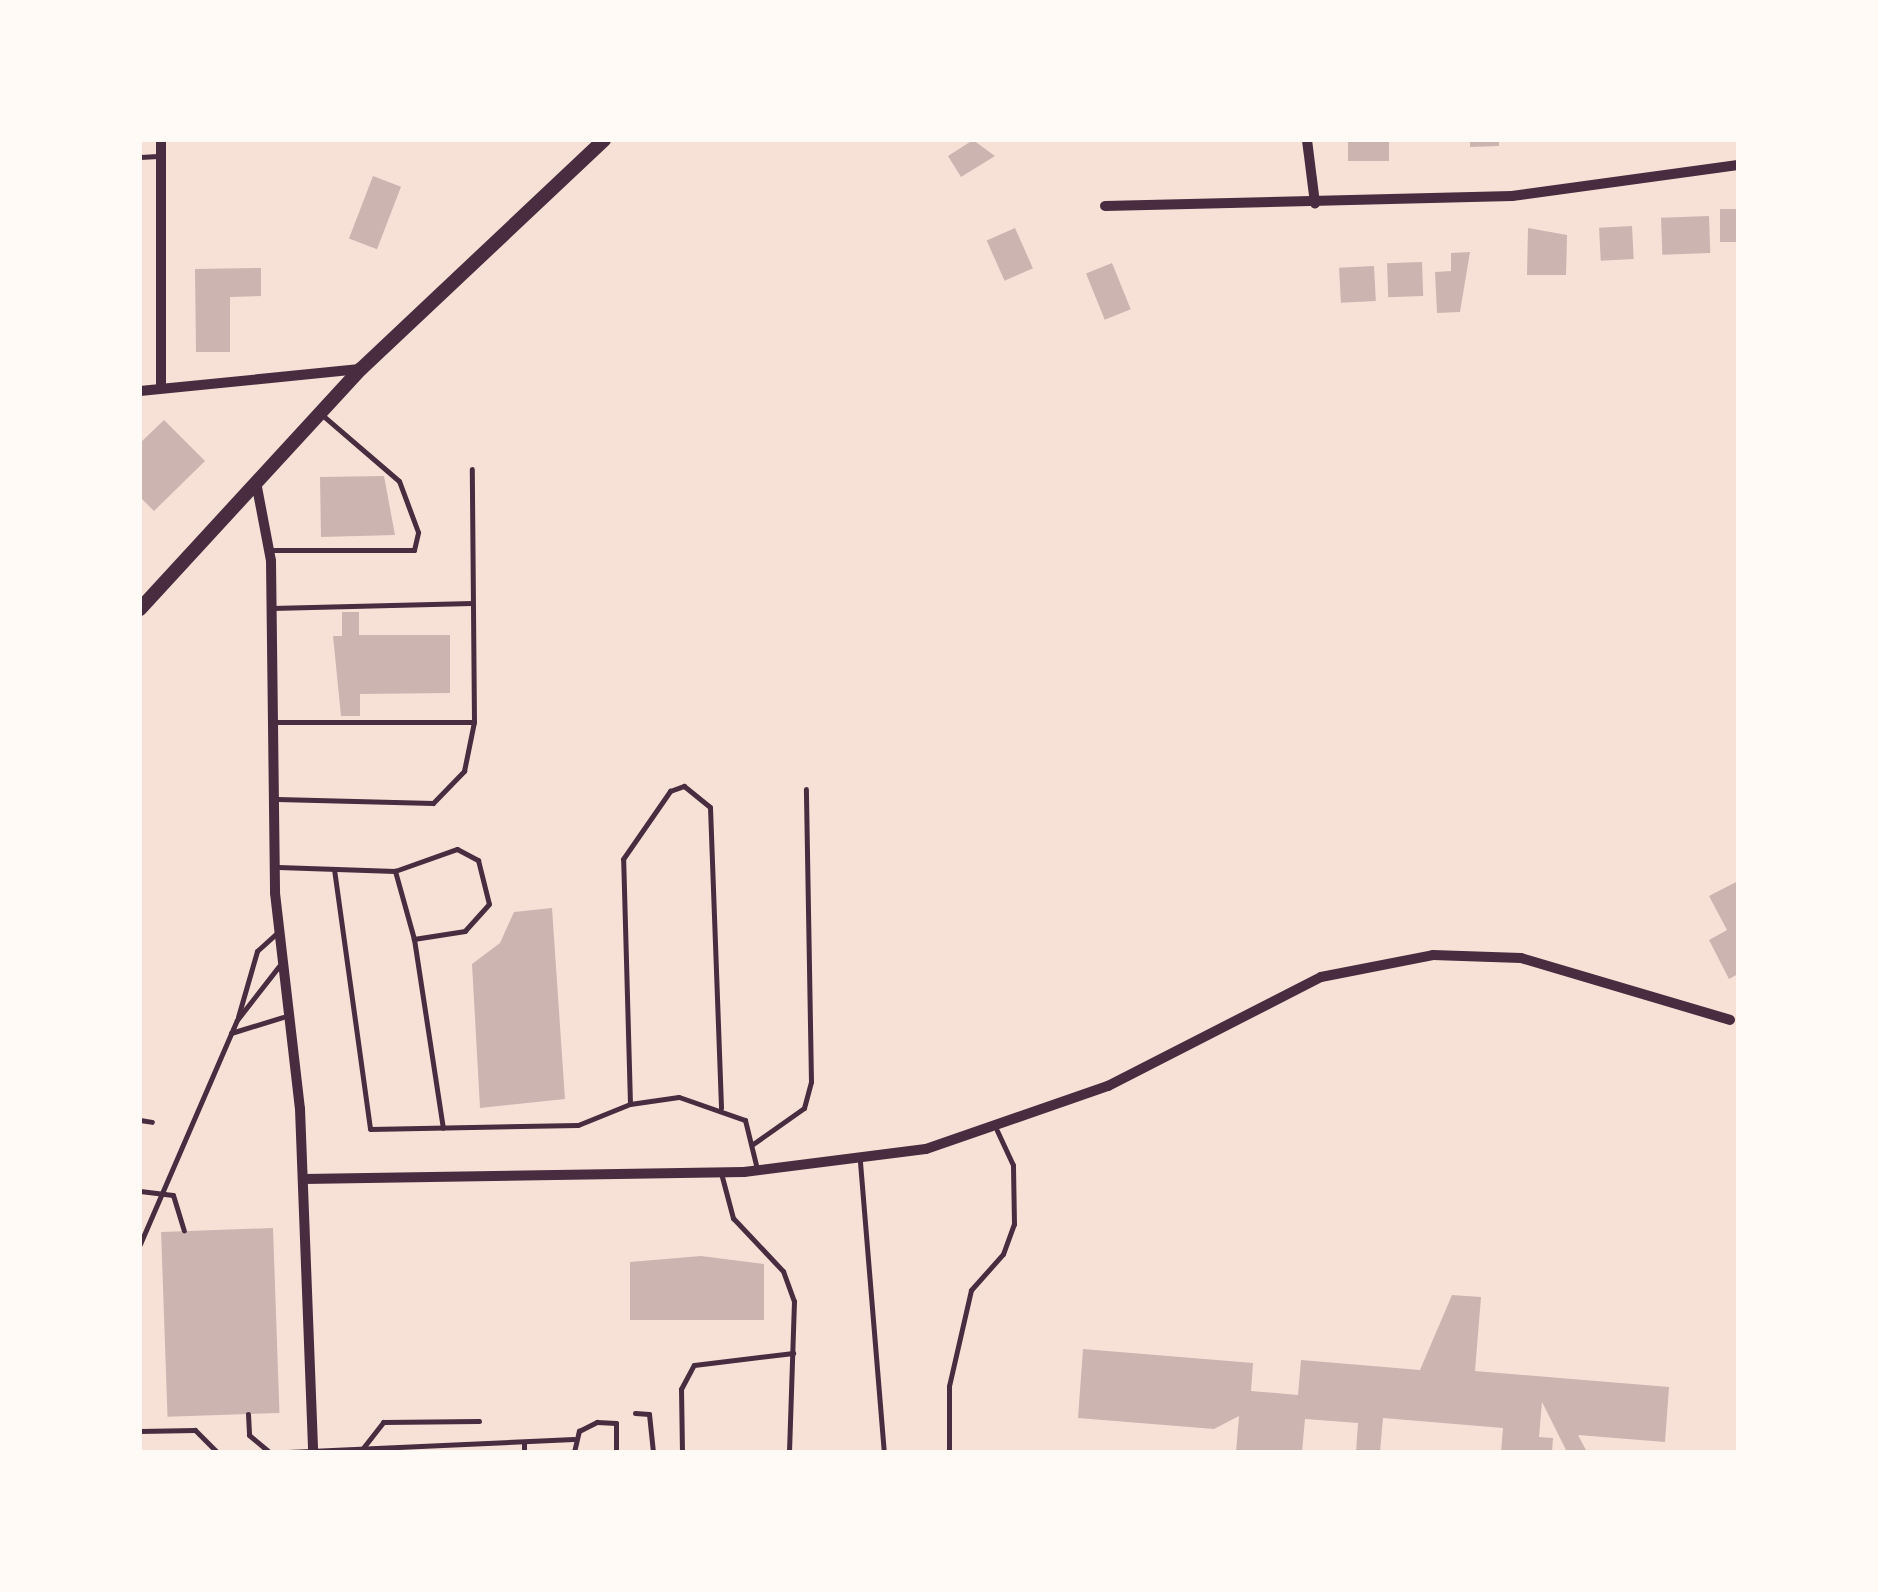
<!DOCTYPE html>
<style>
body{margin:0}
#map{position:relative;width:1878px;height:1592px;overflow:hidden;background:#f7e1d7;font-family:"Roboto Serif",serif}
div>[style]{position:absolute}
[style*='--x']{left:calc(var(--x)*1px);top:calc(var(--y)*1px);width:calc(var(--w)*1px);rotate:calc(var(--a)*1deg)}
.building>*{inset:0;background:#ccb4b1;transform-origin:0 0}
.service>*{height:5px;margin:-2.5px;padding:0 2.5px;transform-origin:2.5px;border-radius:2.5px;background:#4a2c40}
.minor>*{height:10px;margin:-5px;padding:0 5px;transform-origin:5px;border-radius:5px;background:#4a2c40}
.secondary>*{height:14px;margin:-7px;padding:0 7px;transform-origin:7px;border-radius:7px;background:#4a2c40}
span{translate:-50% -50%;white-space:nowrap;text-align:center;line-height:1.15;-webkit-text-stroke:10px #fffaf5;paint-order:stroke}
.frame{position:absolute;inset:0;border:142px solid #fffaf5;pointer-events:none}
</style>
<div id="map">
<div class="building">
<div style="clip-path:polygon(973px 140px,995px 156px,961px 177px,948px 156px)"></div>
<div style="left:1348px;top:140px;width:41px;height:21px"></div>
<div style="clip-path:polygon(1470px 140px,1499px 140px,1499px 146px,1470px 147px)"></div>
<div style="left:373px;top:176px;width:30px;height:67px;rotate:21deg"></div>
<div style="left:1720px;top:209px;width:18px;height:33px"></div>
<div style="left:1709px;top:216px;width:37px;height:48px;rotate:88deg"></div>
<div style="left:1632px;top:226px;width:33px;height:33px;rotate:87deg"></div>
<div style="left:1015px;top:228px;width:44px;height:31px;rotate:66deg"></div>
<div style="clip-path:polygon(1528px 228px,1567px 235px,1566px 275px,1527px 275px)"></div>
<div style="clip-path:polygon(1470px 252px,1460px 312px,1437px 313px,1435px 272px,1451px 271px,1451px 253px)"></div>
<div style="left:1422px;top:262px;width:34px;height:35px;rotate:88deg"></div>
<div style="left:1112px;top:263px;width:50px;height:28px;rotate:68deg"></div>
<div style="left:1374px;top:266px;width:35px;height:35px;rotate:87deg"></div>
<div style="clip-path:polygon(261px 268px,261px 296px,230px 297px,230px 352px,196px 352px,195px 269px)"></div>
<div style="clip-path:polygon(164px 420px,205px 461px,154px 511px,140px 497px,140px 443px)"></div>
<div style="clip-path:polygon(384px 476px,395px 535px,321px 537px,320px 477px)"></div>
<div style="clip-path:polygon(342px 612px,359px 612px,359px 635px,450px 635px,450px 693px,360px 694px,360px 716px,341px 716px,333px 636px,342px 636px)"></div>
<div style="clip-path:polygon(1738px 881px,1738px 974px,1729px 979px,1709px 940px,1727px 930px,1709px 896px)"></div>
<div style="clip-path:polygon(552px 908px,565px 1099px,480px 1108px,472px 964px,500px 943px,514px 912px)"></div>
<div style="left:273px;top:1228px;width:185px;height:112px;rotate:88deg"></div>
<div style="clip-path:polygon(701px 1256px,764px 1264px,764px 1320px,630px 1320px,630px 1262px)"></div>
<div style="clip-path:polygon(1452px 1295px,1481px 1297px,1475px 1371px,1669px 1387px,1665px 1442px,1578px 1435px,1587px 1452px,1567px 1452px,1542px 1402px,1539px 1437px,1553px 1438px,1552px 1452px,1501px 1452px,1503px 1428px,1383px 1418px,1380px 1452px,1356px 1452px,1358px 1423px,1305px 1419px,1302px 1452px,1236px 1452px,1239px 1416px,1214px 1429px,1078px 1418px,1083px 1349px,1253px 1363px,1251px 1391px,1298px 1395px,1301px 1360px,1420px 1370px)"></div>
</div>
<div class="service">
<div style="--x:140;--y:157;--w:18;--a:-3"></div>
<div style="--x:272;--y:550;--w:142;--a:0"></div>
<div style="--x:414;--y:550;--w:18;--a:-77"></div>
<div style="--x:418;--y:532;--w:54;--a:-110.4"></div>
<div style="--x:399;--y:481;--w:103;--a:-139.3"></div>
<div style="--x:272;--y:608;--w:200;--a:-1.4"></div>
<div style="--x:273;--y:722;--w:201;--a:0"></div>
<div style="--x:277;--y:799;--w:156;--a:1.5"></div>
<div style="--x:433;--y:803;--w:45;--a:-45.9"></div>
<div style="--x:464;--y:771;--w:50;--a:-78.5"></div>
<div style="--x:474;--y:722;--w:253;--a:-90.5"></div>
<div style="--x:278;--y:867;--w:117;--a:2"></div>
<div style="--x:395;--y:871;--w:66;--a:-19.5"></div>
<div style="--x:457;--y:849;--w:24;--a:28"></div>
<div style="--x:478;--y:860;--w:45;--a:76"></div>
<div style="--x:489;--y:904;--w:36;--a:132"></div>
<div style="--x:465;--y:931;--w:52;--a:171.1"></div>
<div style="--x:414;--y:939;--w:71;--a:-105.6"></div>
<div style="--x:334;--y:869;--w:262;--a:82.1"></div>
<div style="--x:370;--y:1129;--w:208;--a:-1.1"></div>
<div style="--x:578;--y:1125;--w:56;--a:-22"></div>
<div style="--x:630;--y:1104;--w:49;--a:-8.1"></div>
<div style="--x:679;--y:1097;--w:70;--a:19.2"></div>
<div style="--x:745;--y:1120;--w:50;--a:76.2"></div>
<div style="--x:414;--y:939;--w:191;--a:81.3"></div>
<div style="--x:238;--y:1017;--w:69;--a:-73.9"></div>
<div style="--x:257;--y:951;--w:27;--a:-42"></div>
<div style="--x:231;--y:1033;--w:54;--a:-17.1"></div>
<div style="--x:630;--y:1104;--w:245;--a:-91.6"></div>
<div style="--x:623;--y:859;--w:83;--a:-55.3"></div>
<div style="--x:670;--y:791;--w:15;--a:-20"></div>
<div style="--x:684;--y:786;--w:33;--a:39"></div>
<div style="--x:710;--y:807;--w:301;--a:87.9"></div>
<div style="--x:140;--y:1120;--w:12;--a:9"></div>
<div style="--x:753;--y:1144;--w:62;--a:-35.2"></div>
<div style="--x:804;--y:1108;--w:27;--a:-75"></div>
<div style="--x:811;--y:1082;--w:293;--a:-91"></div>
<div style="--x:860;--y:1162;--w:291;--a:85.3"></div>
<div style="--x:721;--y:1173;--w:47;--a:75.1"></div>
<div style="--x:733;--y:1218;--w:73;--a:46.7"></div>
<div style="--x:783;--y:1271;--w:32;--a:70"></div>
<div style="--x:794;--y:1301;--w:151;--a:91.9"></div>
<div style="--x:140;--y:1191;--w:33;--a:7"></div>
<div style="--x:173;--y:1195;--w:37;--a:73"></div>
<div style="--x:140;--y:1244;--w:244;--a:-66.6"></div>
<div style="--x:237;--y:1020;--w:68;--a:-52.1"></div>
<div style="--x:635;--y:1413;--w:14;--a:4"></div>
<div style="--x:649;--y:1414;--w:38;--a:84"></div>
<div style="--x:248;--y:1414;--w:21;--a:87"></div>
<div style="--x:249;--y:1435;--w:26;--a:40"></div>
<div style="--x:140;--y:1431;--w:55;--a:-1"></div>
<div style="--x:195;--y:1430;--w:31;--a:45"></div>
<div style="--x:524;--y:1442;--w:10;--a:90"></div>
<div style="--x:363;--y:1448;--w:33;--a:-52"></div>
<div style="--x:383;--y:1422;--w:96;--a:-0.6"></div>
<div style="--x:288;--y:1452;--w:286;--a:-2.6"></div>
<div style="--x:574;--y:1452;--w:22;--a:-77"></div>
<div style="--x:579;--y:1431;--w:20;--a:-27"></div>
<div style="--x:597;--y:1422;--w:19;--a:3"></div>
<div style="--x:616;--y:1423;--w:29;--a:90"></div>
<div style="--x:682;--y:1452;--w:63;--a:-90.9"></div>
<div style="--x:681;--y:1389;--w:27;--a:-62"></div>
<div style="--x:694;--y:1365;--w:100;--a:-6.9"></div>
<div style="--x:949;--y:1452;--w:66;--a:-90"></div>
<div style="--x:949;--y:1386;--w:98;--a:-77.1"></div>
<div style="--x:971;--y:1290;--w:48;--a:-48.4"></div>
<div style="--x:1003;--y:1254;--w:32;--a:-70"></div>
<div style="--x:1014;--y:1224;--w:59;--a:-91"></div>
<div style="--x:1013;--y:1165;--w:38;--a:-115"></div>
</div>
<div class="minor">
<div style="--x:1307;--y:140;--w:64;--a:82.8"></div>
<div style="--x:1105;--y:206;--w:407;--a:-1.4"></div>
<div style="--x:1512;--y:196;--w:228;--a:-7.8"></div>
<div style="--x:161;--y:388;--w:248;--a:-90"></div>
<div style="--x:140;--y:391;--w:221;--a:-5.7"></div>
<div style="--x:256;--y:482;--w:80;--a:79.2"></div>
<div style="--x:271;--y:561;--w:332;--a:89.3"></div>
<div style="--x:275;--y:893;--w:217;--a:83.4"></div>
<div style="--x:300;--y:1109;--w:343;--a:87.8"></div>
<div style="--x:304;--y:1179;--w:440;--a:-0.9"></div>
<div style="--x:744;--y:1172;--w:183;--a:-7.2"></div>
<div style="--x:926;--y:1149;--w:193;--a:-19.1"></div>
<div style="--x:1108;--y:1086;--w:239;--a:-27.1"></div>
<div style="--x:1321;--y:977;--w:114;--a:-11.1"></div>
<div style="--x:1433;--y:955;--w:88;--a:2"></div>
<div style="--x:1521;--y:958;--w:218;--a:16.5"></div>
</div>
<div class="secondary">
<div style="--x:140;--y:609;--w:326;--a:-47.4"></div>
<div style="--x:361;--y:369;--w:334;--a:-43.3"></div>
</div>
<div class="frame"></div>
</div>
